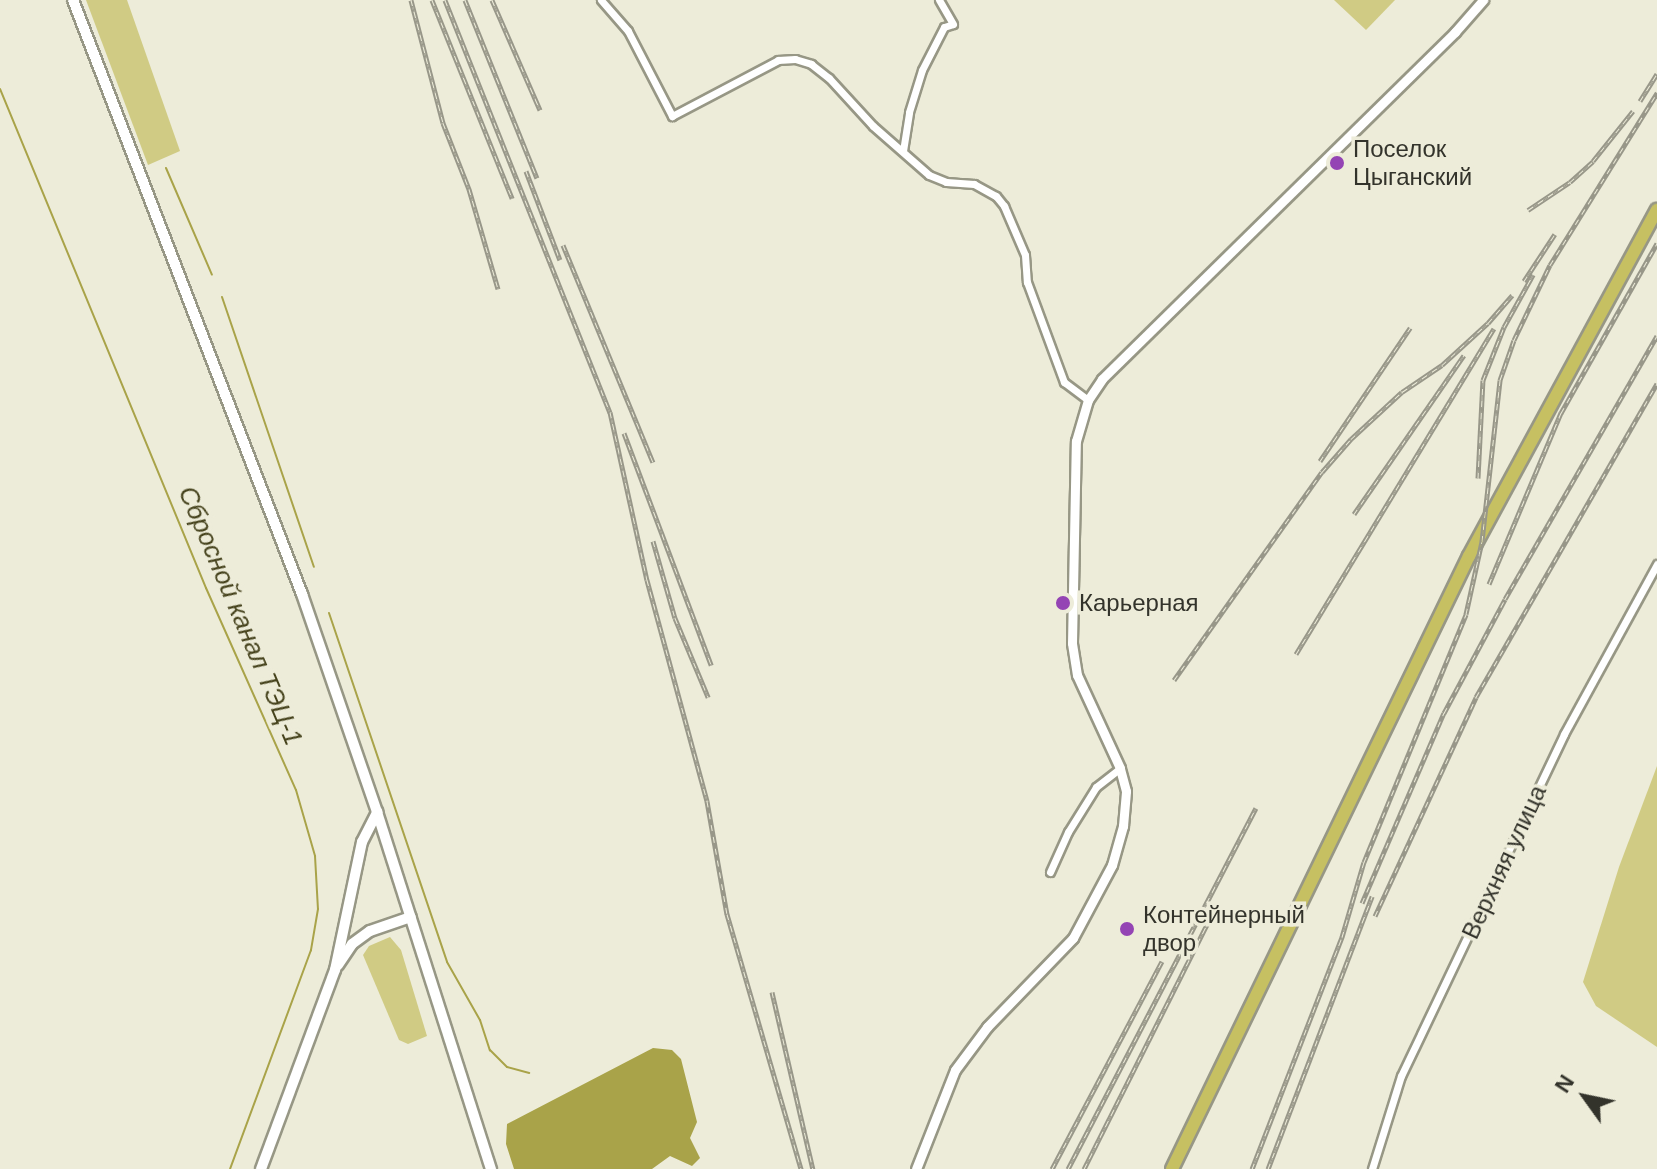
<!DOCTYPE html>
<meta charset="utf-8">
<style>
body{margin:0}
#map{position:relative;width:1657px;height:1169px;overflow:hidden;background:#edecd9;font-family:Arial,sans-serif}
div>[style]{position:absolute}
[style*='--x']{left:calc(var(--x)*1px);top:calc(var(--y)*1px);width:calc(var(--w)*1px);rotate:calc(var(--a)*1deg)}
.green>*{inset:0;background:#d0cb84}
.water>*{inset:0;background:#a9a349}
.stream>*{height:2px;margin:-1px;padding:0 1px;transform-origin:1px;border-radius:1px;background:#a9a349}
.roads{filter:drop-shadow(2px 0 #979785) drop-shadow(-2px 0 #979785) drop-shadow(0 2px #979785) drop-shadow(0 -2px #979785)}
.minor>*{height:7px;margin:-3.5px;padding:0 3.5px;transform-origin:3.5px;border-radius:3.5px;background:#fff}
.tertiary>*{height:9px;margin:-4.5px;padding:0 4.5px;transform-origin:4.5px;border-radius:4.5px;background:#fff}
.secondary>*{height:10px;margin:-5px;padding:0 5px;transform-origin:5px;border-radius:5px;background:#fff}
.trunk>*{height:12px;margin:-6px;padding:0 6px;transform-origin:6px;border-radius:6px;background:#c6c062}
.rail>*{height:5px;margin-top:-2.5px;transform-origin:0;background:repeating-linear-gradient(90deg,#edecd9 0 6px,#989789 0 12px);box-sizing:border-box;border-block:2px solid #989789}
.dots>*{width:22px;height:22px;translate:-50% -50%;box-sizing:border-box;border:4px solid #edecd9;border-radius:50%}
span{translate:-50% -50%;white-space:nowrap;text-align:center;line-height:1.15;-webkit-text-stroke:7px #edecd9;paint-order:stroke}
.poi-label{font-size:24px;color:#33332b}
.left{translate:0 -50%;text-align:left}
.street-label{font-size:24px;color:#33332b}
.water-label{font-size:26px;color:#46431d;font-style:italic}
.north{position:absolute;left:1545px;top:1057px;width:80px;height:80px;-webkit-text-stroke:6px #edecd9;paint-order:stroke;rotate:303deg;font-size:22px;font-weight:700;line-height:32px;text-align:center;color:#33332b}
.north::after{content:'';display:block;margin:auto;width:28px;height:36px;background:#33332b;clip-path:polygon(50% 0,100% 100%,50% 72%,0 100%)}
</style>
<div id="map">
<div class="green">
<div style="clip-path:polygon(86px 0,127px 0,180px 151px,148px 165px)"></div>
<div style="clip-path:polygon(1334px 0,1395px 0,1366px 30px)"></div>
<div style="clip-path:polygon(1657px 766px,1657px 1047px,1596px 1006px,1583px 982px,1619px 867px)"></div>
<div style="clip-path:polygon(390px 937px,401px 950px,427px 1036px,408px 1044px,399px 1040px,363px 955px,369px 946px)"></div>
</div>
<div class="water">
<div style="clip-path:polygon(653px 1048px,672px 1050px,681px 1059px,697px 1122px,690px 1138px,700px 1158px,692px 1166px,670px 1156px,652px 1169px,514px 1169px,506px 1144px,507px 1124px)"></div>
</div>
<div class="stream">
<div style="--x:0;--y:89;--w:540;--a:67.57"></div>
<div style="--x:206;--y:588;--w:221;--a:66"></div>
<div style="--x:296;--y:790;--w:69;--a:73.9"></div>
<div style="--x:315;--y:856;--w:53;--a:86.8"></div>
<div style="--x:318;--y:909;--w:42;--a:99.7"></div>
<div style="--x:311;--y:950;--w:233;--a:110.3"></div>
<div style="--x:166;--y:168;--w:116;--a:66.7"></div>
<div style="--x:222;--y:297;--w:285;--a:71.2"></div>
<div style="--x:329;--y:613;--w:368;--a:71.3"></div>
<div style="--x:447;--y:962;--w:67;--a:60.4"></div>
<div style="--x:480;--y:1020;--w:32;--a:72"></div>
<div style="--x:490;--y:1050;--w:24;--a:45"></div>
<div style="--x:507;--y:1067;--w:23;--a:15"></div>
</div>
<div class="roads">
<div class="minor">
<div style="--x:601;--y:0;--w:41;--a:48.9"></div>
<div style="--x:628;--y:31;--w:96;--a:62.6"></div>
<div style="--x:672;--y:116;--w:120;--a:-27.8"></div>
<div style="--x:778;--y:60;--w:17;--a:-3"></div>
<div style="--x:795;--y:59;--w:17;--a:17"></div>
<div style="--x:811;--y:64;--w:23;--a:38"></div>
<div style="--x:829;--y:78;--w:65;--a:47.5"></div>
<div style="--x:873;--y:126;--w:74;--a:41.2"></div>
<div style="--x:929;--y:175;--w:18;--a:22"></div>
<div style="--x:946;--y:182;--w:28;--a:4"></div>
<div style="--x:974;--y:184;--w:25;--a:29"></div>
<div style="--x:996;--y:196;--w:13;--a:51"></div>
<div style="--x:1004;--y:206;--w:53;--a:66.8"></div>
<div style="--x:1025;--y:255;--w:27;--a:86"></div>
<div style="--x:1027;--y:282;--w:107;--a:69.7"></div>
<div style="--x:1064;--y:382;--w:30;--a:37"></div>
<div style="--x:903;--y:151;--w:39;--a:-81"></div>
<div style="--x:909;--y:112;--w:44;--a:-72.8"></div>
<div style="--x:922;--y:70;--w:48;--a:-62.9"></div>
<div style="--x:944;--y:27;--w:9;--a:-18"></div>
<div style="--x:953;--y:24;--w:28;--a:-120"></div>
<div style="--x:1050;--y:872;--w:44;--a:-65.8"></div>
<div style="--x:1068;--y:832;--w:53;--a:-58.1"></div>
<div style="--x:1096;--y:787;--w:31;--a:-38"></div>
<div style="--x:1372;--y:1169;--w:97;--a:-72.7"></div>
<div style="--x:1401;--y:1076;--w:379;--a:-64.5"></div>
<div style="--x:1564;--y:734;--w:194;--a:-61.3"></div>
</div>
<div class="tertiary">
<div style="--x:916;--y:1169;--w:106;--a:-68.5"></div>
<div style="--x:955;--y:1070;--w:54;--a:-53.3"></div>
<div style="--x:987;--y:1027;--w:124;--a:-46"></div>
<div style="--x:1073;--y:938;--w:83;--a:-61.9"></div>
<div style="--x:1112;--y:865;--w:41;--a:-74.2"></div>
<div style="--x:1123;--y:826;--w:35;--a:-85"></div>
<div style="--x:1126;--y:791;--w:24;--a:-105"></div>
<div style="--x:1120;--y:768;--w:102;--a:-114.8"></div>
<div style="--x:1077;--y:675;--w:32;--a:-99"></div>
<div style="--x:1072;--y:643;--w:202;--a:-88.9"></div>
<div style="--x:1076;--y:441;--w:43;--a:-73.7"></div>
<div style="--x:1088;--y:400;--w:25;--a:-56"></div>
<div style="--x:1102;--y:379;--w:495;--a:-44.5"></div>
<div style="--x:1455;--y:32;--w:43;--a:-48.8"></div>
</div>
<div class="secondary">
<div style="--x:73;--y:0;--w:637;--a:68.92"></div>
<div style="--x:302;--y:594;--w:231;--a:71"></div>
<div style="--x:377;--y:812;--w:375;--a:72.3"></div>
<div style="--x:338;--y:965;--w:25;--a:-56"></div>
<div style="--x:352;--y:944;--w:22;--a:-36"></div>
<div style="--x:370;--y:931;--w:43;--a:-18.9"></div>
<div style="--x:261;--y:1169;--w:212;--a:-69.6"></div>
<div style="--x:335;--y:970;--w:131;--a:-78.1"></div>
<div style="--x:362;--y:842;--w:34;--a:-63"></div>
</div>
<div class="trunk">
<div style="--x:1172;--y:1169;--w:681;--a:-64.15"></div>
<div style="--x:1469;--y:556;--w:394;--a:-61.5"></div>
</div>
</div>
<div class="rail">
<div style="--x:411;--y:0;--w:127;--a:75.4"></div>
<div style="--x:443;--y:123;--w:71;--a:68.5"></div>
<div style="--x:469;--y:189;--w:104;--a:73.8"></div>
<div style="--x:432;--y:0;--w:214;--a:68"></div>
<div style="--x:445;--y:0;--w:444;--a:68.2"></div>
<div style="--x:610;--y:412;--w:172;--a:77.6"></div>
<div style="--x:647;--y:580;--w:229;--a:74.8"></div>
<div style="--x:707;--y:801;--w:115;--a:80"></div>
<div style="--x:727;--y:914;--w:266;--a:73.8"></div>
<div style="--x:465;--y:0;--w:192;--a:68"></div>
<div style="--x:492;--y:0;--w:120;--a:66.4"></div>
<div style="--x:1640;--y:101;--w:32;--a:-58"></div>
<div style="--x:526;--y:171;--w:95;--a:69.1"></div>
<div style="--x:1528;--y:210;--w:50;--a:-33.7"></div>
<div style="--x:1570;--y:182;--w:31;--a:-42"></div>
<div style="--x:1593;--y:161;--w:64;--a:-51.3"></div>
<div style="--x:563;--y:245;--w:235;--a:67.5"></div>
<div style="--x:1524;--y:281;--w:56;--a:-56.6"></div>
<div style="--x:624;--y:433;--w:248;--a:69.4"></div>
<div style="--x:1320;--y:461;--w:161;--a:-55.9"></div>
<div style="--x:1478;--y:478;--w:98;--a:-87.1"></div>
<div style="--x:1483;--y:380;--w:57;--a:-68.4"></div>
<div style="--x:1504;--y:327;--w:60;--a:-60.9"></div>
<div style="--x:1354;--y:514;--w:193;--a:-55.3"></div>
<div style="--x:653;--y:541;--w:80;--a:74.1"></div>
<div style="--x:675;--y:618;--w:86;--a:67.3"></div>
<div style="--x:1489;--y:584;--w:186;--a:-67.2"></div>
<div style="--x:1561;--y:413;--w:195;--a:-60.5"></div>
<div style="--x:1296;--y:654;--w:381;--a:-58.7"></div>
<div style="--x:1174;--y:680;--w:255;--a:-54.6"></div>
<div style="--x:1322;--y:472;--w:44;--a:-48.7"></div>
<div style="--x:1351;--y:439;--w:69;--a:-42.7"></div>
<div style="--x:1402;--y:392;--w:48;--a:-34"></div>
<div style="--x:1442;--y:365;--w:62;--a:-42.4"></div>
<div style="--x:1488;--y:323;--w:37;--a:-49"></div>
<div style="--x:1362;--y:903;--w:207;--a:-66.7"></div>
<div style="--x:1444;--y:713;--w:129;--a:-61.8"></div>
<div style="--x:1505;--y:599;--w:304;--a:-60"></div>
<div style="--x:1375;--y:916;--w:241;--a:-65.2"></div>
<div style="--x:1476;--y:697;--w:362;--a:-60"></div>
<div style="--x:772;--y:992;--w:182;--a:77"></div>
<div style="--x:1052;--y:1169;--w:235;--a:-62.1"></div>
<div style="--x:1068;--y:1169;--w:407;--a:-62.5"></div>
<div style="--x:1084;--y:1169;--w:296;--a:-63.3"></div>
<div style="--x:1252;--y:1169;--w:249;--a:-68.8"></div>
<div style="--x:1342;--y:937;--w:78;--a:-73.7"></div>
<div style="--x:1364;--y:862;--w:268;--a:-67.6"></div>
<div style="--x:1466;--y:614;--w:75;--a:-77.6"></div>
<div style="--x:1482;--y:541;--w:162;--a:-83.6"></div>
<div style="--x:1500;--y:380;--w:42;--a:-70.7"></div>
<div style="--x:1514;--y:340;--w:83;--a:-64.4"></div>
<div style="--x:1550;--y:265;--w:203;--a:-58.1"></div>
<div style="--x:1268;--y:1169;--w:292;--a:-69.1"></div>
</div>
<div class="dots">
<div style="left:1337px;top:163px;background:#9444b4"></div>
<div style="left:1063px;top:603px;background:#9444b4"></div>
<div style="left:1127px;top:929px;background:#9444b4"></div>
</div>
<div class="poi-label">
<span class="left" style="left:1353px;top:163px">Поселок<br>Цыганский</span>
<span class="left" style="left:1079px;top:603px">Карьерная</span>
<span class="left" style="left:1143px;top:929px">Контейнерный<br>двор</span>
</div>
<div class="street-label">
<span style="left:1504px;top:862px;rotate:-65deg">Верхняя улица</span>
</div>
<div class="water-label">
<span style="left:240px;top:616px;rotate:67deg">Сбросной канал ТЭЦ-1</span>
</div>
<div class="north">N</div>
</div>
